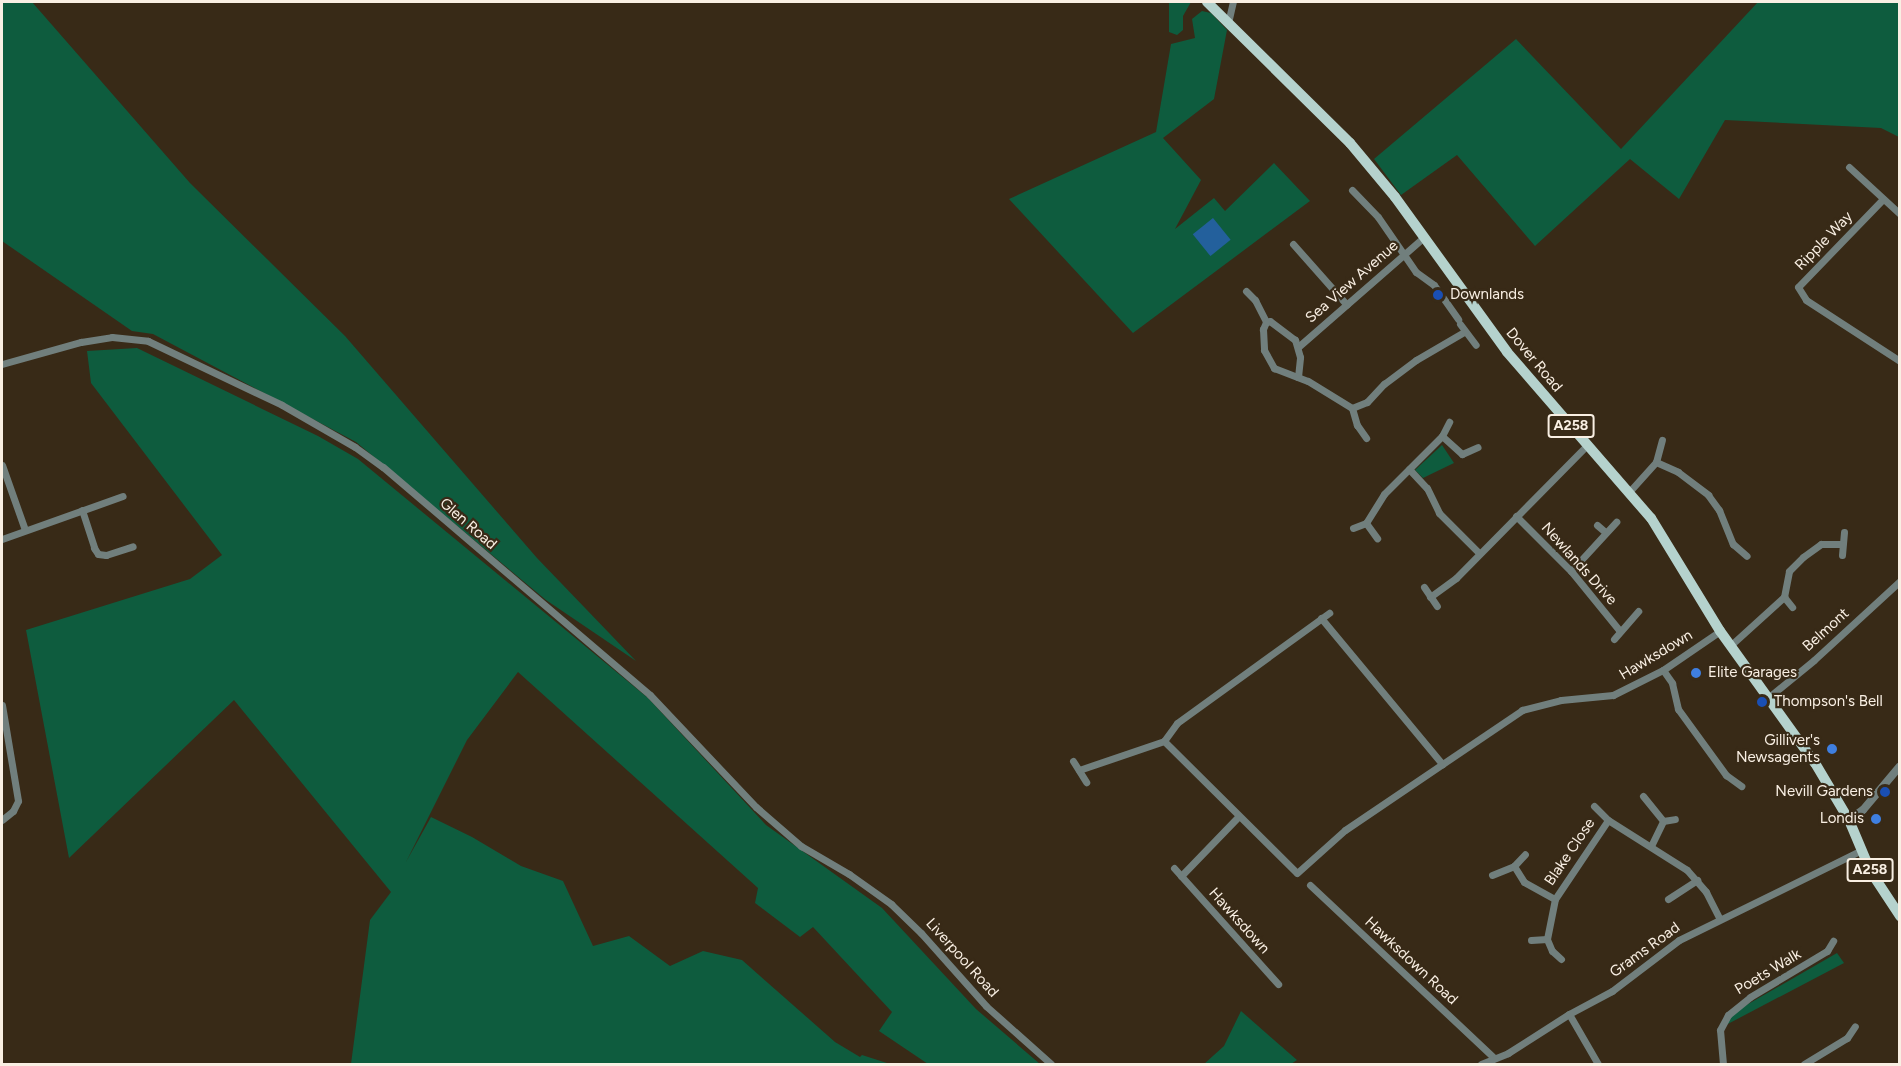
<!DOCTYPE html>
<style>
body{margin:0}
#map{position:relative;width:1901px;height:1066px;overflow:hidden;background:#382a17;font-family:Figtree,sans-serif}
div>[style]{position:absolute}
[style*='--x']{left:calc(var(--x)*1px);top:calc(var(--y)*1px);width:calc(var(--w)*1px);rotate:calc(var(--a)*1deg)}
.green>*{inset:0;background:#0e5c3e}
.water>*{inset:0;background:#23609c;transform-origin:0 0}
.minor>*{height:7px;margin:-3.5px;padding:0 3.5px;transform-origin:3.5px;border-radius:3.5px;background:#717f7d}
.tertiary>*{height:8px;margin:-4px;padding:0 4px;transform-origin:4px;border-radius:4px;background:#717f7d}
.primary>*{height:10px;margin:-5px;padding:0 5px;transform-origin:5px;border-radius:5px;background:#b5d2cd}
.dots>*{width:16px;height:16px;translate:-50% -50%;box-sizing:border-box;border:3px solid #382a17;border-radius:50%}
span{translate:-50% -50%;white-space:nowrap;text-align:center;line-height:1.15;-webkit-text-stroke:4.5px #382a17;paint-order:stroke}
.shield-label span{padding:2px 4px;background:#382a17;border:2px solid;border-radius:4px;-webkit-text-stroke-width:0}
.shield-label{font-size:14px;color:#f9efe3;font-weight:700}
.street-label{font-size:15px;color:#f9efe3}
.poi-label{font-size:15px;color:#f9efe3}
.left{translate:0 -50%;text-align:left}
.right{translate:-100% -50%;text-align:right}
.frame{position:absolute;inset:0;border:3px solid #f9efe3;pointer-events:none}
</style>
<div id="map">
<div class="green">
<div style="clip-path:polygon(2px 2px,32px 2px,190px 183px,345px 336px,537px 558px,636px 661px,546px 600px,356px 442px,153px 334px,132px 331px,2px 241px)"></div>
<div style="clip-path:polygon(1169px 2px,1191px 2px,1183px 16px,1183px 30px,1177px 35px,1169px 32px)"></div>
<div style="clip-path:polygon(1758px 2px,1899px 2px,1899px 137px,1881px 128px,1725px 120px,1679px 199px,1630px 159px,1535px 246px,1457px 155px,1401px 195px,1374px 159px,1516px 39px,1621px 149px)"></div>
<div style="clip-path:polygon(1202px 11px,1211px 13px,1227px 30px,1214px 99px,1163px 138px,1201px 180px,1175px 229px,1214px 198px,1225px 211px,1274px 163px,1310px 201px,1133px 333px,1009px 199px,1156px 132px,1171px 44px,1195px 38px,1192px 19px)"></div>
<div style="clip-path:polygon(137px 348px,318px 436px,358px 459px,648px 698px,766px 825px,882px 908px,976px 1009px,1040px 1064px,928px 1064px,879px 1031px,892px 1012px,813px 927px,800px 937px,755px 903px,758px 888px,518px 672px,467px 740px,406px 862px,431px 817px,472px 837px,521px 866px,563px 881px,593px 946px,629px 936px,670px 966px,703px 951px,742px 960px,835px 1042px,860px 1057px,862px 1055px,890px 1064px,351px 1064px,370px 920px,391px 892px,234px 700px,69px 858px,26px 630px,190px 579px,222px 555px,91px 383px,87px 351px)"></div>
<div style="clip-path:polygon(1442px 445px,1454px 463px,1423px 478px,1415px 470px)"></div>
<div style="clip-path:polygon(1837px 953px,1844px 963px,1724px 1026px,1736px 1011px)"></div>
<div style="clip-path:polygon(1241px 1011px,1297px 1060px,1291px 1064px,1204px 1064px,1224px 1046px)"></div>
</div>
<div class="water">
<div style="left:1213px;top:218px;width:28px;height:26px;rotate:51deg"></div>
</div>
<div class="minor">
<div style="--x:1228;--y:23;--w:22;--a:-77"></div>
<div style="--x:1849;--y:167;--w:69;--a:42.7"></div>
<div style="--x:1352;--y:190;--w:37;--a:46"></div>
<div style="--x:1378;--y:217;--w:67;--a:55.4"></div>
<div style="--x:1416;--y:272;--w:22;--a:36"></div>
<div style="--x:1434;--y:285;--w:42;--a:54.8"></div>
<div style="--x:1883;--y:199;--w:122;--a:134"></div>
<div style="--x:1798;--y:287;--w:15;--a:58"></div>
<div style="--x:1806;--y:300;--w:112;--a:33"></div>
<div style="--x:1293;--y:244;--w:81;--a:48.5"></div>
<div style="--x:1246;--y:291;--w:13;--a:45"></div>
<div style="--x:1255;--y:300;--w:25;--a:63"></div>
<div style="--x:1460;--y:324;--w:26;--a:53"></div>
<div style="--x:1298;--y:347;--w:167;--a:-41.1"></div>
<div style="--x:2;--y:364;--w:82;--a:-15.6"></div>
<div style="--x:81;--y:342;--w:31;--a:-9"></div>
<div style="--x:112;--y:337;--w:36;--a:6"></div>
<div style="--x:148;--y:341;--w:148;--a:25.5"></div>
<div style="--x:282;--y:405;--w:84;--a:29.9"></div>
<div style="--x:355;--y:447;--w:34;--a:36"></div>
<div style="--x:383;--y:467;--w:351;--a:40.5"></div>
<div style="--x:650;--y:695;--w:154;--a:46.6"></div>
<div style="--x:756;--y:807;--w:60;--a:40.9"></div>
<div style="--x:801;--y:846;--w:56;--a:30.3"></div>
<div style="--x:849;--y:874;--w:52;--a:35.5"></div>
<div style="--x:891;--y:904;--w:42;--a:44"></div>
<div style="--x:921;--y:933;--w:98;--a:48.3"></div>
<div style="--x:986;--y:1006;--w:87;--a:41.7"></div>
<div style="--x:1298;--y:377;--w:20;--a:-84"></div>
<div style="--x:1300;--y:357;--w:18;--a:-106"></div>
<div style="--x:1295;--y:340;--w:31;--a:-143"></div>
<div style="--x:1270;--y:321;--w:4;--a:166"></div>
<div style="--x:1266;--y:322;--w:8;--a:113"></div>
<div style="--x:1263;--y:329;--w:21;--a:87"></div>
<div style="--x:1264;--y:350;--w:21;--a:61"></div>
<div style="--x:1274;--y:368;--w:36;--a:21"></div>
<div style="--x:1308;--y:381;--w:52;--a:31.5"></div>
<div style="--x:1352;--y:408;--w:16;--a:-22"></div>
<div style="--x:1367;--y:402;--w:25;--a:-47"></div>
<div style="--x:1384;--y:384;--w:40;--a:-37"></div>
<div style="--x:1416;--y:360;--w:56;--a:-30.3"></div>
<div style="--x:1352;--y:408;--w:18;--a:74"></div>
<div style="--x:1357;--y:425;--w:16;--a:55"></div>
<div style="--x:1442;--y:436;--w:27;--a:42"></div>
<div style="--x:1462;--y:454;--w:17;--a:-24"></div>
<div style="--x:1656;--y:462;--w:24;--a:24"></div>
<div style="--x:1678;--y:472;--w:38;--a:37"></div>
<div style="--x:1708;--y:495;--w:19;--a:54"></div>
<div style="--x:1719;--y:510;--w:37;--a:68"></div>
<div style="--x:1733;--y:544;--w:18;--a:41"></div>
<div style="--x:2;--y:465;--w:69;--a:70.5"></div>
<div style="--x:1409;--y:469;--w:26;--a:47"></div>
<div style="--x:1427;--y:488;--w:28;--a:64"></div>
<div style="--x:1439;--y:513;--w:55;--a:45"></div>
<div style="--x:1629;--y:492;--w:40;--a:-48"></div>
<div style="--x:1656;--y:462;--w:23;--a:-75"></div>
<div style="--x:82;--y:510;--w:40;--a:72"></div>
<div style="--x:94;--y:548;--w:7;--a:56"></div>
<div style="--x:98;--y:554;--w:8;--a:7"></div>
<div style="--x:106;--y:555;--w:28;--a:-18"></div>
<div style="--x:1516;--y:516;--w:78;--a:45"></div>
<div style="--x:1571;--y:571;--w:77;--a:50.8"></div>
<div style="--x:1366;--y:523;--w:19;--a:54"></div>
<div style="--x:1597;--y:525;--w:11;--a:41"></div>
<div style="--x:1353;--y:528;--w:14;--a:-21"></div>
<div style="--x:1366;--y:523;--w:34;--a:-58"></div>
<div style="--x:1384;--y:494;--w:82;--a:-45"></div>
<div style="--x:1442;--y:436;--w:16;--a:-63"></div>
<div style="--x:2;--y:539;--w:128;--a:-19.6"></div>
<div style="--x:1842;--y:555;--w:23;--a:-85"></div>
<div style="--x:1571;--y:571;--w:67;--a:-47.4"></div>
<div style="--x:1424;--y:587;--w:23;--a:56"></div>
<div style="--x:1430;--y:597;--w:32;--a:-36"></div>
<div style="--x:1456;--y:578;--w:187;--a:-45.4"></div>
<div style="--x:1784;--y:597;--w:13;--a:51"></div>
<div style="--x:1321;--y:618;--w:190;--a:50.3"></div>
<div style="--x:1614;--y:639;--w:37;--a:-49"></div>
<div style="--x:1731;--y:645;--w:72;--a:-42.2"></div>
<div style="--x:1784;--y:597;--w:26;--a:-79"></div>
<div style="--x:1789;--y:571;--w:20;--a:-45"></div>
<div style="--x:1803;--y:557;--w:22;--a:-36"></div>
<div style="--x:1821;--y:544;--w:21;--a:0"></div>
<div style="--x:1663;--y:670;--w:16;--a:55"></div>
<div style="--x:1672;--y:683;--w:27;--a:77"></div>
<div style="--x:1678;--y:709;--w:82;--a:54"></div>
<div style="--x:1726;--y:775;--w:19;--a:36"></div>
<div style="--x:1769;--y:697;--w:58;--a:-39.4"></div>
<div style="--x:1814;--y:660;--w:117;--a:-42.6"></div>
<div style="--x:2;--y:705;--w:97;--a:80.5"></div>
<div style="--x:18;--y:801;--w:11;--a:117"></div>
<div style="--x:13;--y:811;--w:14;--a:141"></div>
<div style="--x:1164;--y:741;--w:187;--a:44.8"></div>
<div style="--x:1297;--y:873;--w:64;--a:-41.9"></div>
<div style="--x:1345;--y:830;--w:214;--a:-34.1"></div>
<div style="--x:1522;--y:710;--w:40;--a:-14.4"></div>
<div style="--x:1561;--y:700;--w:52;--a:-5.5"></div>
<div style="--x:1613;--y:695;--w:56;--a:-26.6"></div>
<div style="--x:1663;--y:670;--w:69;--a:-34.4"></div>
<div style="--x:1073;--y:761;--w:25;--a:58"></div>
<div style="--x:1079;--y:770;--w:90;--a:-18.8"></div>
<div style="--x:1164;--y:741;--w:22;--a:-54"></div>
<div style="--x:1177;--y:723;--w:188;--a:-35.9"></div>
<div style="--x:1643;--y:796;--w:32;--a:51"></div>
<div style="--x:1594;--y:806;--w:20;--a:45"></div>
<div style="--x:1608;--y:820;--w:93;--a:32.3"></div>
<div style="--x:1687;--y:870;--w:29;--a:49"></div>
<div style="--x:1706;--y:892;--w:30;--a:63"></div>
<div style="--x:1663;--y:821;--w:12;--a:-9"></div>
<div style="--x:1651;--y:846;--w:28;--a:-64"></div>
<div style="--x:1514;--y:866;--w:19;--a:58"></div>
<div style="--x:1524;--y:882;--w:35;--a:29"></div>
<div style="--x:1174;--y:868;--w:156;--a:48.1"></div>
<div style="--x:1492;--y:875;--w:24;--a:-22"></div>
<div style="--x:1514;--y:866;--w:16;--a:-47"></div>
<div style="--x:1181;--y:876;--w:83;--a:-46"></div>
<div style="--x:1310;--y:885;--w:253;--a:43.2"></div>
<div style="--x:1668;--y:899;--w:35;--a:-33"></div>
<div style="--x:1531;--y:940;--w:16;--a:-4"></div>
<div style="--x:1561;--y:959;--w:12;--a:-138"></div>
<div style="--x:1552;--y:951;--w:13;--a:-113"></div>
<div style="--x:1547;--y:939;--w:41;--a:-78.7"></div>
<div style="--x:1555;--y:899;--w:95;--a:-56.1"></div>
<div style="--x:1569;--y:1014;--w:58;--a:59.9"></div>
<div style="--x:1481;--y:1064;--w:29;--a:-22"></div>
<div style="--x:1508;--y:1053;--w:72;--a:-32.6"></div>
<div style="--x:1569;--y:1014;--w:49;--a:-28.1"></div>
<div style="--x:1612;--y:991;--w:84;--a:-37.3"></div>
<div style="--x:1679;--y:940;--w:204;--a:-26.2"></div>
<div style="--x:1723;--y:1064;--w:34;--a:-95"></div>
<div style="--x:1720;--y:1030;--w:17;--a:-62"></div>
<div style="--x:1728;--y:1015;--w:28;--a:-39"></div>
<div style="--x:1750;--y:997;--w:90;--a:-30.9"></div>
<div style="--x:1827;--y:951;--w:12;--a:-59"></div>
<div style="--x:1804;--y:1064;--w:50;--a:-31.2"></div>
<div style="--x:1847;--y:1038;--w:14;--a:-56"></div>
</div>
<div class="tertiary">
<div style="--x:1849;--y:820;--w:17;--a:-36"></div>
<div style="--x:1863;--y:810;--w:57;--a:-49.9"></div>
</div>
<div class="primary">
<div style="--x:1207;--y:2;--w:201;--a:44.6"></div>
<div style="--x:1350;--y:143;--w:70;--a:50.2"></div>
<div style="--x:1395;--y:197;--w:191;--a:54.1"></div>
<div style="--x:1507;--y:352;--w:220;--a:49.1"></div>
<div style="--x:1651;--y:518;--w:132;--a:58.6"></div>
<div style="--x:1720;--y:631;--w:163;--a:54.3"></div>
<div style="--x:1815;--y:763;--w:66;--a:59.2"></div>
<div style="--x:1849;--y:820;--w:56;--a:67.1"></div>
<div style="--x:1871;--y:872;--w:53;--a:56.6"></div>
</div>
<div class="dots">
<div style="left:1438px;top:295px;background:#1a4fb4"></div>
<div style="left:1696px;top:673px;background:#3f7fe0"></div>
<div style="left:1762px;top:702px;background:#1a4fb4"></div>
<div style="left:1832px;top:749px;background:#3f7fe0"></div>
<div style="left:1885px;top:792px;background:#1a4fb4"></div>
<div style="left:1876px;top:819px;background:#3f7fe0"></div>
</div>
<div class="shield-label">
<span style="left:1571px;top:426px">A258</span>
<span style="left:1870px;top:870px">A258</span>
</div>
<div class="street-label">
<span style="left:1824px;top:241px;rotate:-46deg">Ripple Way</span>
<span style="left:1352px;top:282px;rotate:-41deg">Sea View Avenue</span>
<span style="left:1534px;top:360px;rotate:50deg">Dover Road</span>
<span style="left:468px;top:524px;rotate:41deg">Glen Road</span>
<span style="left:1579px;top:564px;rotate:48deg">Newlands Drive</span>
<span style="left:1826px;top:630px;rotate:-42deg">Belmont</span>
<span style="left:1656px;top:655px;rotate:-31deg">Hawksdown</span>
<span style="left:1570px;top:852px;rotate:-56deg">Blake Close</span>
<span style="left:1239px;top:921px;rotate:48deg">Hawksdown</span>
<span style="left:1645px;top:950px;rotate:-36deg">Grams Road</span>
<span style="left:962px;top:958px;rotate:48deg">Liverpool Road</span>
<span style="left:1411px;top:961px;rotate:43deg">Hawksdown Road</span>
<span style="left:1768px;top:972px;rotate:-31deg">Poets Walk</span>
</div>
<div class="poi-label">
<span class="left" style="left:1450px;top:295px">Downlands</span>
<span class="left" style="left:1708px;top:673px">Elite Garages</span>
<span class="left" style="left:1774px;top:702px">Thompson's Bell</span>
<span class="right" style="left:1820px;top:749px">Gilliver's<br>Newsagents</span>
<span class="right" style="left:1873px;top:792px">Nevill Gardens</span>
<span class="right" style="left:1864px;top:819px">Londis</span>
</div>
<div class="frame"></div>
</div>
